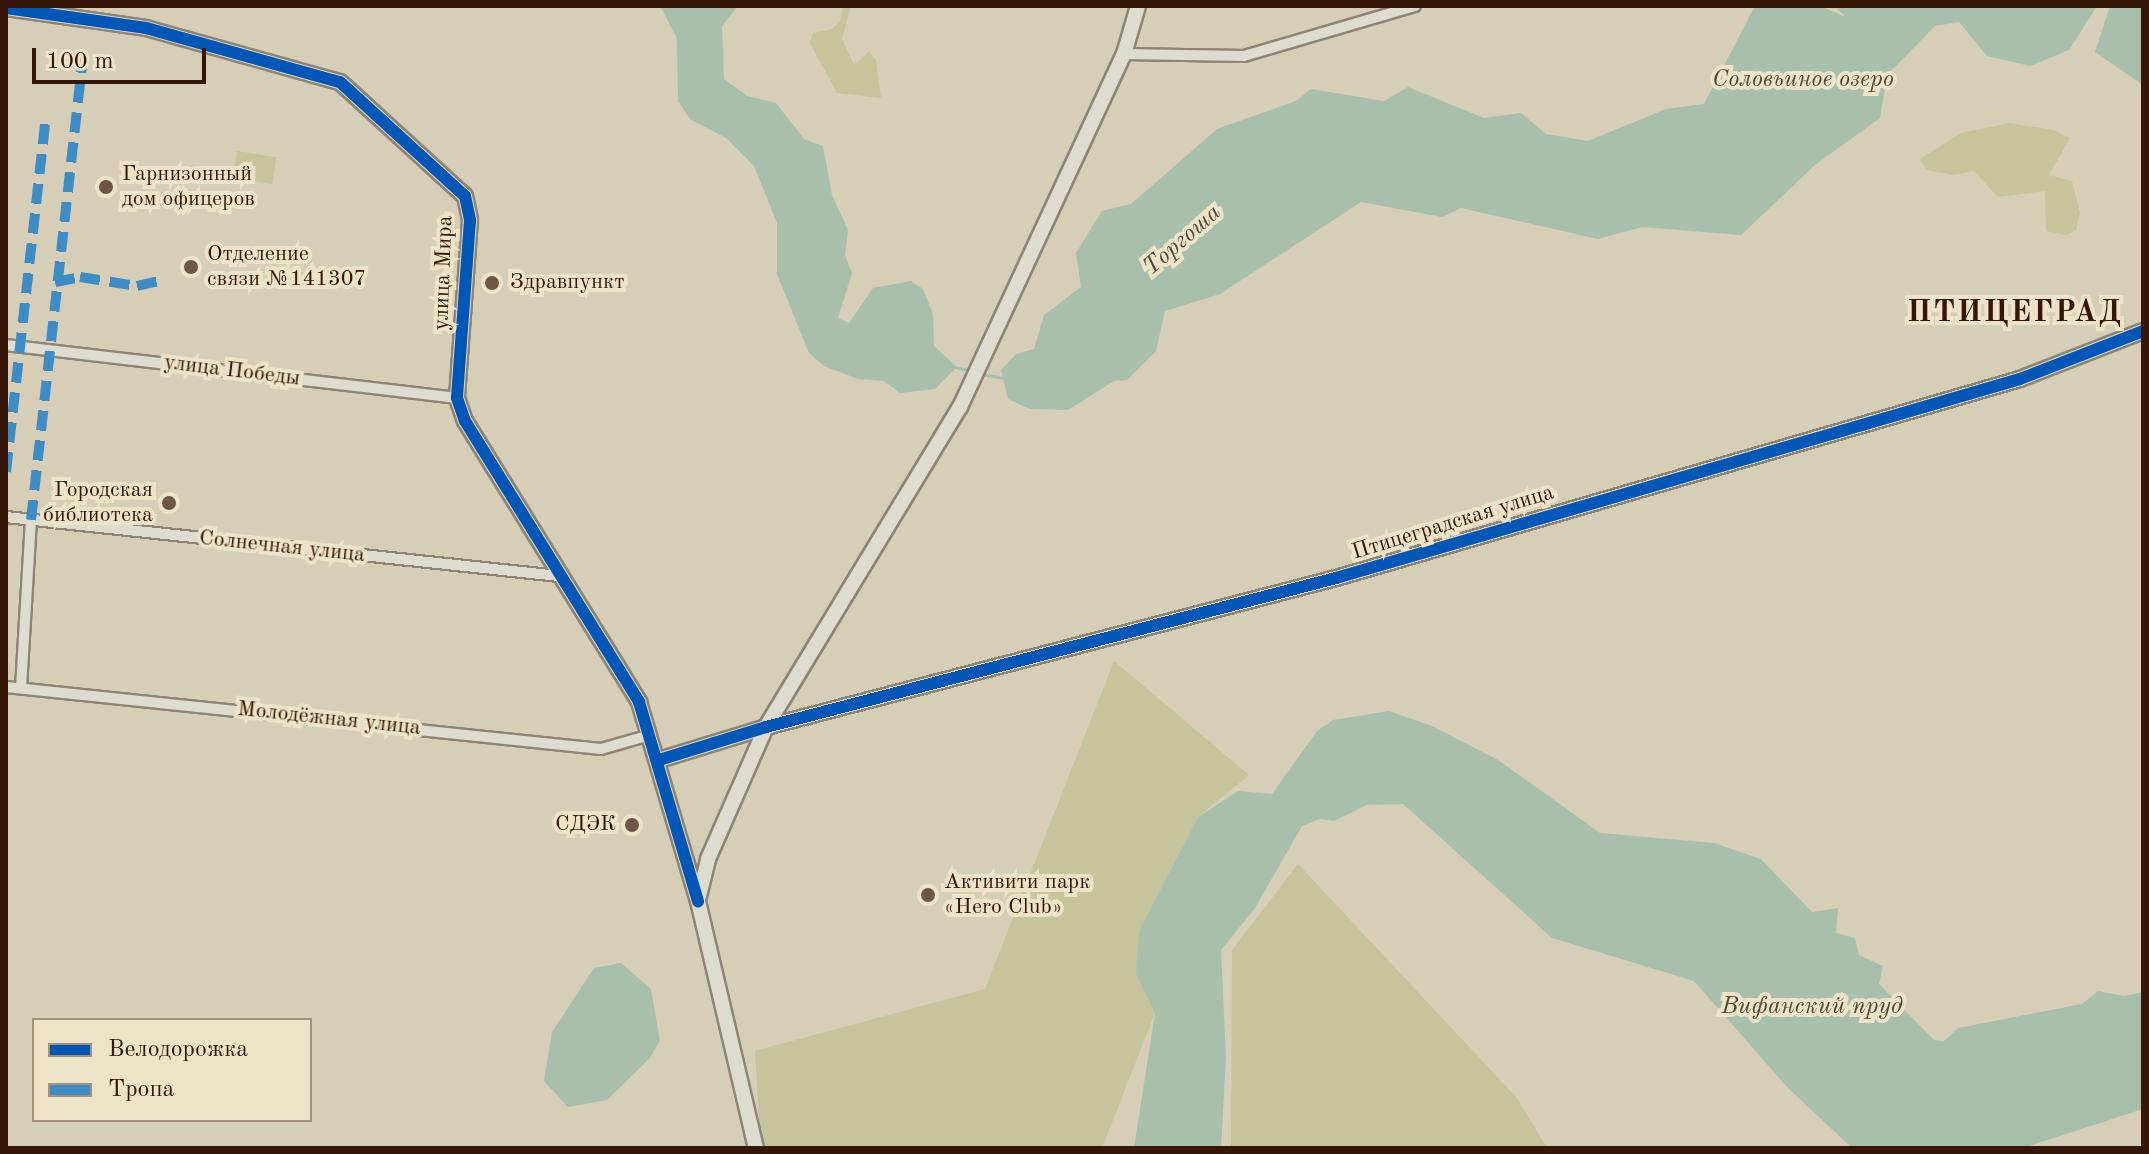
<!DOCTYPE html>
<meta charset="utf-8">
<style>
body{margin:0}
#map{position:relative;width:2149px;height:1154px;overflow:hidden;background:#d6ceb6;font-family:"Old Standard TT",serif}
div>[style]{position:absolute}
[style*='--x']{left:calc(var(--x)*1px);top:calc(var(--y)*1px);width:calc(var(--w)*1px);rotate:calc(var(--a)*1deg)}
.green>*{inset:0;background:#c5c49b;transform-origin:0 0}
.water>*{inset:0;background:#a8bfac}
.stream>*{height:3px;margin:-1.5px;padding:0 1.5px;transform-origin:1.5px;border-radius:1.5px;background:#a8bfac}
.roads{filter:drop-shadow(2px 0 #8d8475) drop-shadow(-2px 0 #8d8475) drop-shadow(0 2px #8d8475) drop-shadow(0 -2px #8d8475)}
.street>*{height:10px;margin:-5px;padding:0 5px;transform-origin:5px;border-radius:5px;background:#dedbcf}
.secondary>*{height:14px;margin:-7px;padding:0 7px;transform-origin:7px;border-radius:7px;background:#dedbcf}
.quiet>*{height:10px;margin-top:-5px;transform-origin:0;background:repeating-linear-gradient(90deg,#3d8cc5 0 20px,transparent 0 30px)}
.cycleway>*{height:12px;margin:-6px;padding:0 6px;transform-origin:6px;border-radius:6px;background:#0057b8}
.dots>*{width:22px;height:22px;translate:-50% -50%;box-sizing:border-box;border:4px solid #ede3c6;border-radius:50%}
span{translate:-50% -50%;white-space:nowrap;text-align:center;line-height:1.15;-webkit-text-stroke:8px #ede3c6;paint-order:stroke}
.poi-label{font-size:22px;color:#361606}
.left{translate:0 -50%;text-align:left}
.right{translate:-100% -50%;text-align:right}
.street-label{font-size:22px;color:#361606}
.water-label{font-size:24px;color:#524736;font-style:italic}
.district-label{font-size:30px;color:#361606;font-weight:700;letter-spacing:2px}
.frame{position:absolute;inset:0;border:8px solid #361606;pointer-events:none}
.legend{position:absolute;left:32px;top:1018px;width:280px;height:104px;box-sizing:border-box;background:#ede3c6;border:2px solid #a49179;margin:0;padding:10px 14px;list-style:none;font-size:24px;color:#361606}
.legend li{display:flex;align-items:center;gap:16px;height:40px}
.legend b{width:40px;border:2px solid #a49179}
.scale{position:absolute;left:32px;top:48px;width:174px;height:36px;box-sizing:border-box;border:4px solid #361606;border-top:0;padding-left:10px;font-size:24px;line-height:28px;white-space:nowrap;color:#361606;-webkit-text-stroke:6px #ede3c6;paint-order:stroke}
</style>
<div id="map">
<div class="green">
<div style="clip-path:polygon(843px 6px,851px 6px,842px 39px,854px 65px,869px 52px,876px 60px,881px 98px,837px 93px,810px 43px,813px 33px,832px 29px,840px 21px)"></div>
<div style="clip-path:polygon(2009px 123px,2054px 130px,2070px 138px,2049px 175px,2072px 181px,2080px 213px,2076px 230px,2067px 235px,2046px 231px,2045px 191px,1998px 197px,1974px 171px,1954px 175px,1926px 170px,1920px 159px,1961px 133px)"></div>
<div style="left:237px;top:151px;width:40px;height:27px;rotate:9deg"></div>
<div style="clip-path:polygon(1114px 661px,1249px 775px,1198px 817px,1139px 931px,1155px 1013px,1102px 1148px,761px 1148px,755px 1051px,985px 989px)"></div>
<div style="clip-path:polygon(1298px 864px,1517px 1098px,1547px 1148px,1231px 1148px,1232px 950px)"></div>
</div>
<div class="water">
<div style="clip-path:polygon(660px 6px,738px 6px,722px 26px,724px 79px,747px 96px,776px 103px,804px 139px,823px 146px,832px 195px,848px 230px,845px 255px,852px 273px,838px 318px,849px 323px,873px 288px,911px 281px,923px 289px,933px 314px,934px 346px,957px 367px,935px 389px,900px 393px,884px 381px,858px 379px,824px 366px,809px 353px,777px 274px,777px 223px,754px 166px,726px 138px,690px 119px,678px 101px,677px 38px)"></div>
<div style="clip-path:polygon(1755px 6px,1820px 6px,1846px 17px,1834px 6px,2097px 6px,2069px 50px,2030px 66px,1987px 56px,1959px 22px,1935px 26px,1887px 75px,1880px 118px,1815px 165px,1741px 235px,1642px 227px,1598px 239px,1461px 208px,1442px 217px,1361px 202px,1220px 294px,1165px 311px,1156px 351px,1127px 380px,1114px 381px,1068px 410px,1030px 409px,1008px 399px,1001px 370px,1016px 354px,1034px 349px,1044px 315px,1081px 287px,1076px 253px,1102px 211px,1131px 204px,1217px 129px,1296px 101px,1311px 89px,1384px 101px,1408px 87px,1484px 118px,1521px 113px,1546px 134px,1588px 141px,1666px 109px,1704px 104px)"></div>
<div style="clip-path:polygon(2110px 6px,2143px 6px,2143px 85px,2095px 52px)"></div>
<div style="clip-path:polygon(1389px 711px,1432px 726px,1498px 760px,1600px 833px,1714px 843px,1761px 859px,1812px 912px,1838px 908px,1836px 933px,1855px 938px,1859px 955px,1883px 966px,1879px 984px,1934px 1040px,1944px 1041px,1958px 1028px,2082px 1004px,2098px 991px,2124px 996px,2143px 992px,2143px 1109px,2023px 1148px,1852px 1148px,1787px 1087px,1694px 981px,1552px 938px,1403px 804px,1367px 805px,1334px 821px,1320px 819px,1302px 826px,1255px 908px,1221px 950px,1226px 1057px,1221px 1148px,1134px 1148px,1155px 1013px,1136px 974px,1139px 931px,1198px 817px,1238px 791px,1272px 794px,1317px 731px,1333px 720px)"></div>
<div style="clip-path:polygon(621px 963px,651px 989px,660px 1041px,649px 1059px,607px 1100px,568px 1107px,544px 1081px,552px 1032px,594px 968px)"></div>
</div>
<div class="stream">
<div style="--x:955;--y:367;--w:16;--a:14"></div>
<div style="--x:982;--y:374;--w:20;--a:11"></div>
</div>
<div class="roads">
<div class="street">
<div style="--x:1124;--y:54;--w:120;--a:1"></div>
<div style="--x:1244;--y:56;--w:178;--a:-16.3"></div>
<div style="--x:6;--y:345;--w:454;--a:6.7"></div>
<div style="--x:6;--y:517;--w:556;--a:6.09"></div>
<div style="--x:6;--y:687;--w:598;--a:5.95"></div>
<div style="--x:601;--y:749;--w:51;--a:-15.9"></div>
<div style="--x:21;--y:688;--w:168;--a:-86.6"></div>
</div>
<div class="secondary">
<div style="--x:6;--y:8;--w:141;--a:8.1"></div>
<div style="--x:146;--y:28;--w:201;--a:15.6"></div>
<div style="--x:340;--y:82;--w:169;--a:42.4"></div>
<div style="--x:465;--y:196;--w:25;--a:78"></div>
<div style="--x:470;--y:220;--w:178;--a:94.2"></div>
<div style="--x:457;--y:398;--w:24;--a:71"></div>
<div style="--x:465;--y:421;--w:331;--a:58.2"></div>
<div style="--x:639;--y:702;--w:208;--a:73.5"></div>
<div style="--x:698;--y:901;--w:254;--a:76.8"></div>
<div style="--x:659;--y:760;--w:112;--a:-17.1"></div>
<div style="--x:766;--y:727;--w:589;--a:-14.65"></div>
<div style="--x:1336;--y:578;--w:712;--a:-16.22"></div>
<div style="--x:2020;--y:379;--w:132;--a:-21.3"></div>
<div style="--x:699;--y:896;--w:38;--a:-76"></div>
<div style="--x:708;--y:859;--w:144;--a:-66.3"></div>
<div style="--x:766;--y:727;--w:374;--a:-58.8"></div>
<div style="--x:960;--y:407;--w:389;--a:-65.1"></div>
<div style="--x:1124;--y:54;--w:50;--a:-73.7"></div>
</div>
</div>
<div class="quiet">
<div style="--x:55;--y:282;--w:25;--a:-11"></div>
<div style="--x:80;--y:277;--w:58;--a:9"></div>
<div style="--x:137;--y:286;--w:23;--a:-13"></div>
<div style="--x:6;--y:472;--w:358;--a:-83.6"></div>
<div style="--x:31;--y:520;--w:465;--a:-83.6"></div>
</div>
<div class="cycleway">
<div style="--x:6;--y:8;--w:141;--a:8.1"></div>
<div style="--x:146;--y:28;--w:201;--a:15.6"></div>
<div style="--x:340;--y:82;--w:169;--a:42.4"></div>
<div style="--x:465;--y:196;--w:25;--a:78"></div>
<div style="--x:470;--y:220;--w:178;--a:94.2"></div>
<div style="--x:457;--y:398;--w:24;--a:71"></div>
<div style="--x:465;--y:421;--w:331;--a:58.2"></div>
<div style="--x:639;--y:702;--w:208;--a:73.5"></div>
<div style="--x:659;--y:760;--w:112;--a:-17.1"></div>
<div style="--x:766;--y:727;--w:589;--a:-14.65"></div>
<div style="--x:1336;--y:578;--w:712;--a:-16.22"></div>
<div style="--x:2020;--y:379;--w:132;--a:-21.3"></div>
</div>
<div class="dots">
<div style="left:106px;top:187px;background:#6e5644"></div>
<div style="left:191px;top:267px;background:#6e5644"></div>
<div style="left:492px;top:283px;background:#6e5644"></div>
<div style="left:169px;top:503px;background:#6e5644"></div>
<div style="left:632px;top:825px;background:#6e5644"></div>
<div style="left:928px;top:895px;background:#6e5644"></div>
</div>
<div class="poi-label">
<span class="left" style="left:122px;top:187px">Гарнизонный<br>дом офицеров</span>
<span class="left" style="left:207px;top:267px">Отделение<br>связи №141307</span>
<span class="left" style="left:510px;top:283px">Здравпункт</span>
<span class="right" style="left:153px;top:503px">Городская<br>библиотека</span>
<span class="right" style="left:616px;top:825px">СДЭК</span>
<span class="left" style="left:944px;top:895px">Активити парк<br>«Hero Club»</span>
</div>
<div class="street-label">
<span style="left:444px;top:273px;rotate:-88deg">улица Мира</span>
<span style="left:232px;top:371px;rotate:7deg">улица Победы</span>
<span style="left:1453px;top:523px;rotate:-17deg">Птицеградская улица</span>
<span style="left:282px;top:547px;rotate:6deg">Солнечная улица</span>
<span style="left:329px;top:719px;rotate:6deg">Молодёжная улица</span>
</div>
<div class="water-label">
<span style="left:1803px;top:81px">Соловьиное озеро</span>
<span style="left:1183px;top:241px;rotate:-41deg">Торгоша</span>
<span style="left:1812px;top:1008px">Вифанский пруд</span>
</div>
<div class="district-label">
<span style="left:2015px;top:313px">ПТИЦЕГРАД</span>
</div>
<div class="frame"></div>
<ul class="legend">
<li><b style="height:10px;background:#0057b8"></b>Велодорожка</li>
<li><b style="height:10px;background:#3d8cc5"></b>Тропа</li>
</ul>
<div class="scale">100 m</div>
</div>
